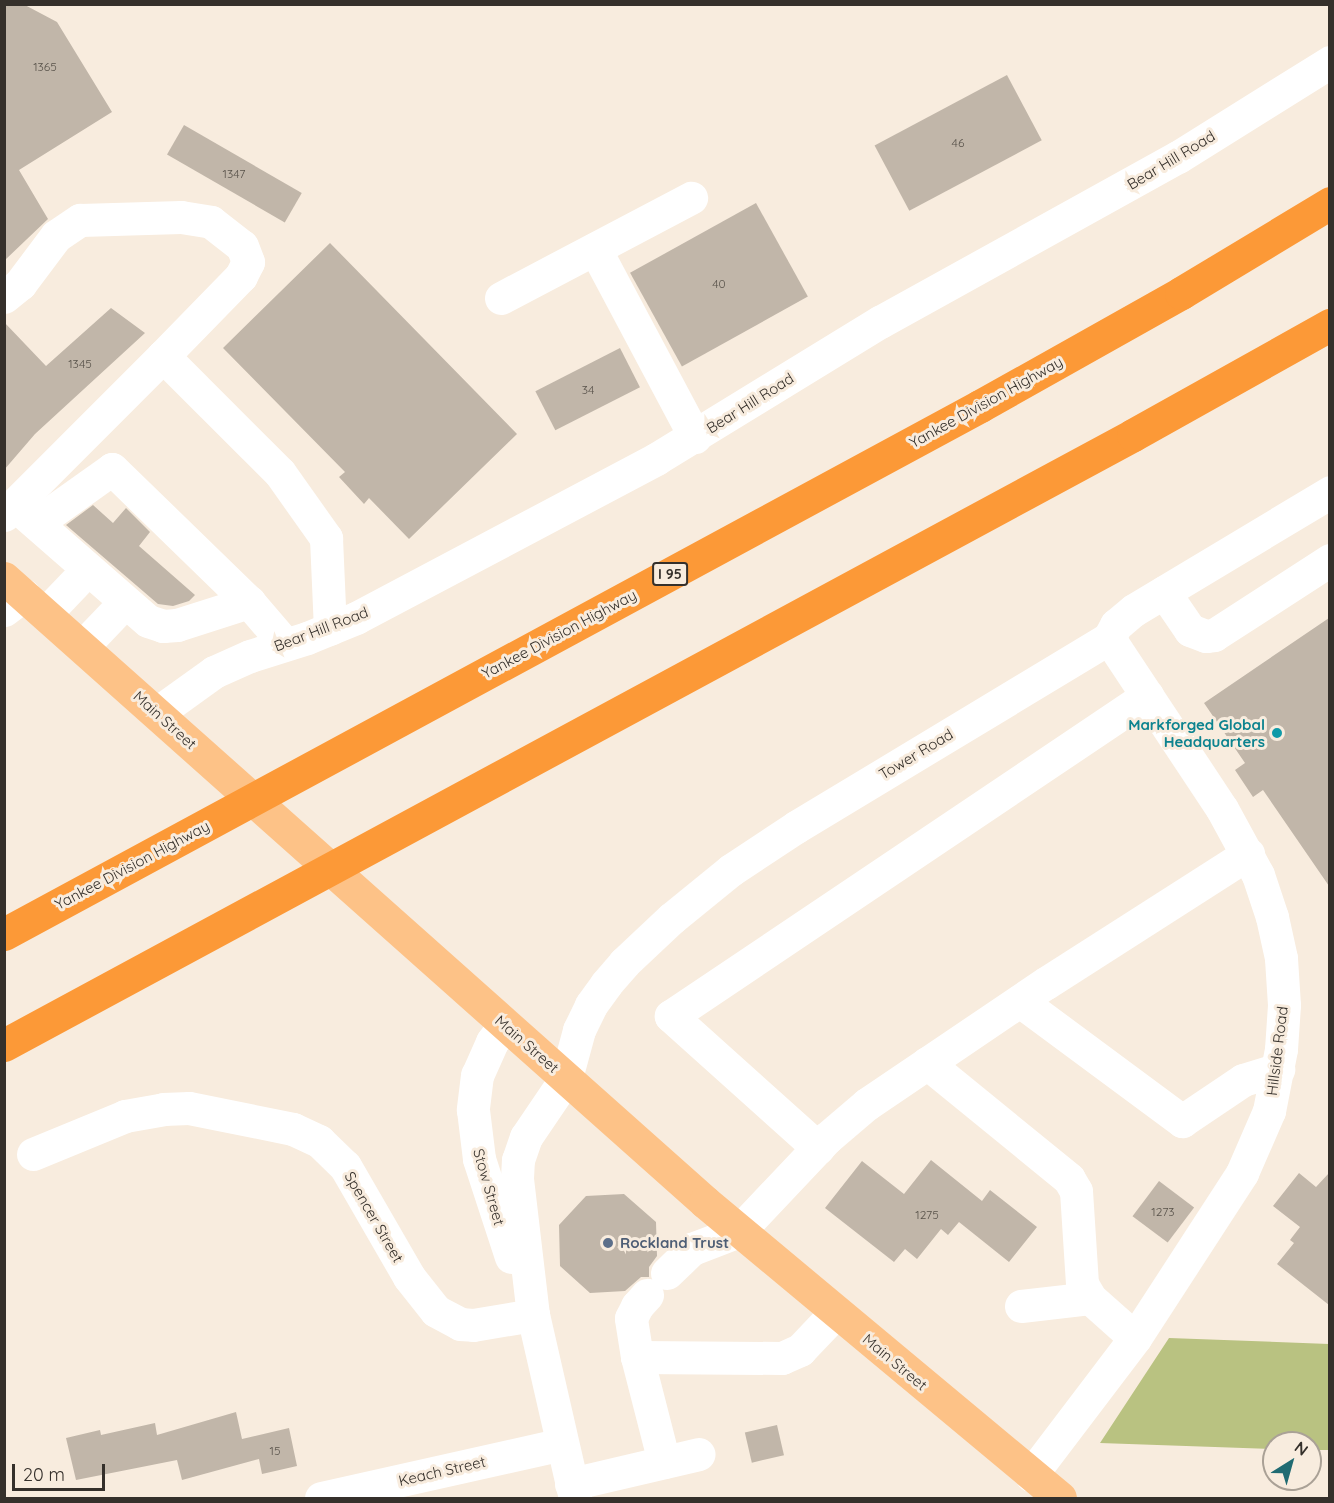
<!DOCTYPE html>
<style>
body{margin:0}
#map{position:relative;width:1334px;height:1503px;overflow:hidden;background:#f8ecde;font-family:Quicksand,sans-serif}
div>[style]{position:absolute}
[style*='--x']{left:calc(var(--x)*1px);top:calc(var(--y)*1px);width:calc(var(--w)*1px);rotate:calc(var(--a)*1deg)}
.green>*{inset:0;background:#b9c281}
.building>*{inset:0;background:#c1b6a9;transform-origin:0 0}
.minor>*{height:33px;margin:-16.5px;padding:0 16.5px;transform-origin:16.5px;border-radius:16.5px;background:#fff}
.major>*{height:33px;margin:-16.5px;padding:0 16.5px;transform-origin:16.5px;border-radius:16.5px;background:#fdc287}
.highway>*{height:33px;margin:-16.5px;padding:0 16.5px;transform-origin:16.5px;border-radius:16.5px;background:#fc9937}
.dots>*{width:16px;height:16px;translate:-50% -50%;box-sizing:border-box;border:3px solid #f8ecde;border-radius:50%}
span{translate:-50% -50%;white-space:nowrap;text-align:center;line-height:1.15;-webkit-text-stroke:6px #f8ecde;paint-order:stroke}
.number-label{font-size:12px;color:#58524a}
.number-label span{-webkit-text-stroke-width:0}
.shield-label span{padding:2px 4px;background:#f8ecde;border:2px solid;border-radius:4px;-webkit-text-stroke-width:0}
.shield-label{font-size:14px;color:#35302b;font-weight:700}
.street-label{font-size:15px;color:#35302b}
.culture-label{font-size:15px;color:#0d838f;font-weight:700}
.right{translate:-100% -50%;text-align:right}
.service-label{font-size:15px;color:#4e5e75;font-weight:700}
.left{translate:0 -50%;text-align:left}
.frame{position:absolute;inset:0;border:6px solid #35302b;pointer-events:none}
.north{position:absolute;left:1262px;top:1431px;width:60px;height:60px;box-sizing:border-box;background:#f8ecde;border:2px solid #aaa196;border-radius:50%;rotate:37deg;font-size:16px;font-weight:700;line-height:24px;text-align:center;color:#35302b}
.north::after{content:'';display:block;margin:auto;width:21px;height:27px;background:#206b72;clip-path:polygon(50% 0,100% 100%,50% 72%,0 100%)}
.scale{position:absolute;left:12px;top:1464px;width:93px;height:27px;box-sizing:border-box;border:3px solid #35302b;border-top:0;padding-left:8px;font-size:18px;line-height:21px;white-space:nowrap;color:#35302b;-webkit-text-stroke:4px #f8ecde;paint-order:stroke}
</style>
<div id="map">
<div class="green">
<div style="clip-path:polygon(1169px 1338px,1329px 1344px,1329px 1450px,1310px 1450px,1310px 1443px,1274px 1443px,1274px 1449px,1100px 1443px)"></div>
</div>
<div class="building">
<div style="clip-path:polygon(4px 4px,23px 4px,57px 22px,112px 112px,19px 170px,48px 219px,4px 261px)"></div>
<div style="left:1007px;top:75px;width:74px;height:150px;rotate:62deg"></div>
<div style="left:184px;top:125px;width:136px;height:34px;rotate:30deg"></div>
<div style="left:756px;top:203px;width:107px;height:144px;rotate:61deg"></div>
<div style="clip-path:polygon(330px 243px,517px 434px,409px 539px,369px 498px,364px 504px,339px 477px,345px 472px,223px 348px)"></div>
<div style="clip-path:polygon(111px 308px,145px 333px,35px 434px,4px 470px,4px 322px,46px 366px)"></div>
<div style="left:620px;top:348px;width:44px;height:95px;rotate:63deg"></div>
<div style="clip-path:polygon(93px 505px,113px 523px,126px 508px,150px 532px,139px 546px,195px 595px,189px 601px,173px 606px,158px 604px,66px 525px)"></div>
<div style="clip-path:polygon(1329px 618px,1329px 886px,1263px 790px,1253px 797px,1235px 770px,1245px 763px,1204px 703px)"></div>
<div style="clip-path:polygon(931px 1160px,982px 1201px,990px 1190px,1037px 1227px,1009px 1262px,959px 1222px,948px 1235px,941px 1229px,917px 1259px,905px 1249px,894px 1262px,825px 1208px,862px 1161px,904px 1194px)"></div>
<div style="clip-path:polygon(1299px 1173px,1316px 1187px,1329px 1173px,1329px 1305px,1277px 1264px,1294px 1243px,1290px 1240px,1300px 1227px,1273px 1206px)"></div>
<div style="left:1159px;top:1181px;width:44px;height:44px;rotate:37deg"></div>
<div style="clip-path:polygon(624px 1194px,656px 1222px,657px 1256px,649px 1267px,649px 1277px,641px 1277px,625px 1291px,590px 1293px,560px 1266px,559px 1225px,586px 1196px)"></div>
<div style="clip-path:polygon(236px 1412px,242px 1439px,289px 1428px,297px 1466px,262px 1474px,259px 1459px,182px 1480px,177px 1460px,76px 1480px,66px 1438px,100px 1430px,101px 1435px,155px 1423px,157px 1435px)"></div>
<div style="left:777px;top:1425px;width:31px;height:33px;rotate:77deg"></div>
</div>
<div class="minor">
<div style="--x:595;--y:249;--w:213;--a:62"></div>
<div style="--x:4;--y:297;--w:21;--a:-39"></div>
<div style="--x:20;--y:284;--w:60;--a:-53.1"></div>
<div style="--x:56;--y:236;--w:29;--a:-34"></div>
<div style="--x:80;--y:220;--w:101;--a:-1.7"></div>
<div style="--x:181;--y:217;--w:30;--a:9"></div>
<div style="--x:211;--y:222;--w:39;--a:38"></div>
<div style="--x:242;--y:246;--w:17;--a:69"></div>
<div style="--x:248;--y:262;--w:16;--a:117"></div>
<div style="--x:241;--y:276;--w:112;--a:134.3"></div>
<div style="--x:501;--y:298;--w:215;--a:-27.8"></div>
<div style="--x:15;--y:505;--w:176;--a:41.1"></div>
<div style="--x:148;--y:621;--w:16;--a:18"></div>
<div style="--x:163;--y:626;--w:14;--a:-4"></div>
<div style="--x:177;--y:625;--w:76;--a:-17.7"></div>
<div style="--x:249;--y:602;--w:55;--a:49.4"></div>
<div style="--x:4;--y:515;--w:225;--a:-45"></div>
<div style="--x:163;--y:356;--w:165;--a:45"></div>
<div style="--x:280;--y:473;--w:80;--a:54.7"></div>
<div style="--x:326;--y:538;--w:91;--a:87.5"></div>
<div style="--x:36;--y:523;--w:93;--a:-35.4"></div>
<div style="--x:112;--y:469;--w:191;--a:44.2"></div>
<div style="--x:1164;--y:592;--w:46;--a:55.6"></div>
<div style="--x:1190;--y:630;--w:17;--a:21"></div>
<div style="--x:1206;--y:636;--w:8;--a:-7"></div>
<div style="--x:1214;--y:635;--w:138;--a:-32.9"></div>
<div style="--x:4;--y:610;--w:25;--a:-37"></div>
<div style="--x:45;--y:614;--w:62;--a:-46.3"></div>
<div style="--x:82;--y:647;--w:62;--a:-46.3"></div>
<div style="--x:157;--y:713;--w:70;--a:-35.7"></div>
<div style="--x:214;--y:672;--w:39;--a:-24"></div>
<div style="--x:250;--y:656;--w:60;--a:-17.5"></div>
<div style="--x:307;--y:638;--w:53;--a:-22.2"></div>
<div style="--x:356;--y:618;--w:340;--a:-27.9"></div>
<div style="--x:656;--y:459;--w:263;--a:-31.5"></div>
<div style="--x:880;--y:322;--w:341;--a:-29"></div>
<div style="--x:1178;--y:157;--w:179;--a:-32"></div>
<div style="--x:1020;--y:1001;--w:202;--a:36.5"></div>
<div style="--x:1182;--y:1121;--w:73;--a:-33.9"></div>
<div style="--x:1243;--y:1080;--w:37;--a:-17"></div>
<div style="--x:505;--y:1024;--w:22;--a:126"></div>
<div style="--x:492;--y:1042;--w:36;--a:114"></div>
<div style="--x:477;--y:1075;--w:35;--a:97"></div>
<div style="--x:473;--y:1110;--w:49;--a:83"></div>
<div style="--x:479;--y:1159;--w:103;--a:71.9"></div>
<div style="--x:927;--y:1063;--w:183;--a:39.2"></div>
<div style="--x:1069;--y:1179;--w:14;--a:60"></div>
<div style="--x:1076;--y:1191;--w:93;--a:86.3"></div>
<div style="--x:1082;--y:1284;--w:16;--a:60"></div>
<div style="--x:1090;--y:1298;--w:60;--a:41.6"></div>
<div style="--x:818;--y:1148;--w:198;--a:-138.1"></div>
<div style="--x:671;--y:1016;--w:574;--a:-33.91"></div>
<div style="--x:33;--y:1154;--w:100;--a:-22.4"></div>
<div style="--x:125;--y:1116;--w:39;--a:-10"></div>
<div style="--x:163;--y:1109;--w:26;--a:-2"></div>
<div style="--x:189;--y:1108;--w:106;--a:11.4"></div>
<div style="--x:293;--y:1129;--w:29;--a:25"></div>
<div style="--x:319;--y:1141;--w:36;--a:44"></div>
<div style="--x:345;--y:1166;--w:128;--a:60"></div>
<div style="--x:409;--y:1277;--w:43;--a:51.5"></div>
<div style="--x:436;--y:1311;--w:27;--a:28"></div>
<div style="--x:460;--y:1324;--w:13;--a:4"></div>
<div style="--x:473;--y:1325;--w:61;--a:-9.5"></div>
<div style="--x:667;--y:1273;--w:35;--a:-44"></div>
<div style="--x:692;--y:1249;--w:50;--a:-21"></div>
<div style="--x:739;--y:1231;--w:128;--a:-46.6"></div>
<div style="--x:827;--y:1138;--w:52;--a:-40.4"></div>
<div style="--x:867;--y:1104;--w:216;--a:-34.1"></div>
<div style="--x:1046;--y:983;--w:240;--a:-32.6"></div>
<div style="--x:1021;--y:1306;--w:69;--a:-6.6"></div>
<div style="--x:637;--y:1357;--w:39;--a:-99"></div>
<div style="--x:631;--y:1318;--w:13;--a:-63"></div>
<div style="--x:637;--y:1306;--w:15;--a:-48"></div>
<div style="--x:664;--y:1462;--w:108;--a:-104.4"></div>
<div style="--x:637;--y:1357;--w:145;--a:0.4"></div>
<div style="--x:782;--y:1358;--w:20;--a:-24"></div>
<div style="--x:800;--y:1350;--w:52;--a:-46.5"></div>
<div style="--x:1031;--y:1475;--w:172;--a:-52.8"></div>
<div style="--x:1135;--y:1338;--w:197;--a:-57"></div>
<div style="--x:1242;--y:1173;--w:68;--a:-66.5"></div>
<div style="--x:1269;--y:1111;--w:63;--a:-79"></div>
<div style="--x:1281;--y:1049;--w:44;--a:-86.1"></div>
<div style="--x:1284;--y:1005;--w:47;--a:-93.7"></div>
<div style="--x:1281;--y:958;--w:42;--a:-102.4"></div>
<div style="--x:1272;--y:917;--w:44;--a:-108.4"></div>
<div style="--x:1258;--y:875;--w:75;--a:-118.6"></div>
<div style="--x:1222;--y:809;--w:205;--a:-123.5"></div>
<div style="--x:571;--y:1484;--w:131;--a:-13.2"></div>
<div style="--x:321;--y:1498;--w:247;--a:-12.6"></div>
<div style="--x:575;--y:1498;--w:188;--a:-102.9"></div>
<div style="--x:533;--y:1315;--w:138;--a:-96.7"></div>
<div style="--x:517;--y:1178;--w:18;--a:-87"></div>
<div style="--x:518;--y:1160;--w:24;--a:-71"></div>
<div style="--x:526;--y:1137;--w:71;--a:-55.9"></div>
<div style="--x:566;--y:1078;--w:50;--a:-74.8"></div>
<div style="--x:579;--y:1030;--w:28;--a:-64"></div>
<div style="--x:591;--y:1005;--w:26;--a:-54"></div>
<div style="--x:606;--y:984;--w:28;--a:-49"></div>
<div style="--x:624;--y:963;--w:66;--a:-43.2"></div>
<div style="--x:672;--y:918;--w:76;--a:-39.1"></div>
<div style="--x:731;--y:870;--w:78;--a:-33.5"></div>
<div style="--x:796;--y:827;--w:366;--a:-31.1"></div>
<div style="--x:1109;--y:638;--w:15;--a:-62"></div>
<div style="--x:1116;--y:625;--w:23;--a:-40"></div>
<div style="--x:1134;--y:610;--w:229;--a:-31"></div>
</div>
<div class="major">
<div style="--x:4;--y:578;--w:938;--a:41.67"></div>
<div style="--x:705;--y:1202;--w:462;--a:39.8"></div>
</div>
<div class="highway">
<div style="--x:4;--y:934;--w:1110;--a:-28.41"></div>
<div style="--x:980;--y:406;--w:231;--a:-29.3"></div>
<div style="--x:1181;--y:293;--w:174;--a:-31.1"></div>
<div style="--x:4;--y:1045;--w:1283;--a:-28.38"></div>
<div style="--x:1133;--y:435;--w:226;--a:-29.2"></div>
</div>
<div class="dots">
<div style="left:1277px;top:733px;background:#0f9aa8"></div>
<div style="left:608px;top:1243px;background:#5c6f8a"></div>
</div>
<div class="number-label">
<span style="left:45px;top:67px">1365</span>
<span style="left:958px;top:143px">46</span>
<span style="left:234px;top:174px">1347</span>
<span style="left:719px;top:284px">40</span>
<span style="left:80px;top:364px">1345</span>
<span style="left:588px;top:390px">34</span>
<span style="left:1163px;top:1212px">1273</span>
<span style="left:927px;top:1215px">1275</span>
<span style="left:275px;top:1451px">15</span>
</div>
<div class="shield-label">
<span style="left:670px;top:574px">I 95</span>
</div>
<div class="street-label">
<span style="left:1171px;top:160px;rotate:-31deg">Bear Hill Road</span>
<span style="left:986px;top:402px;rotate:-29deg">Yankee Division Highway</span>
<span style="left:750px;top:403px;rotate:-32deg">Bear Hill Road</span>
<span style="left:321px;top:629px;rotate:-21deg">Bear Hill Road</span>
<span style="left:559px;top:634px;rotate:-28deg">Yankee Division Highway</span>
<span style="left:165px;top:720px;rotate:42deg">Main Street</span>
<span style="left:916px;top:754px;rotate:-31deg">Tower Road</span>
<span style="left:132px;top:865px;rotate:-28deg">Yankee Division Highway</span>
<span style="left:527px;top:1044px;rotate:41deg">Main Street</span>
<span style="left:1277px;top:1051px;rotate:-83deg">Hillside Road</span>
<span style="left:489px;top:1187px;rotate:74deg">Stow Street</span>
<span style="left:374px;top:1217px;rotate:60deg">Spencer Street</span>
<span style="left:895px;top:1362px;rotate:40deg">Main Street</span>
<span style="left:442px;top:1471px;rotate:-13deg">Keach Street</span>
</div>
<div class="culture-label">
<span class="right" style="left:1265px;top:733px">Markforged Global<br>Headquarters</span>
</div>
<div class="service-label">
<span class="left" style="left:620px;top:1243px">Rockland Trust</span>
</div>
<div class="frame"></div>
<div class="north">N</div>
<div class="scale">20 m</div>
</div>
